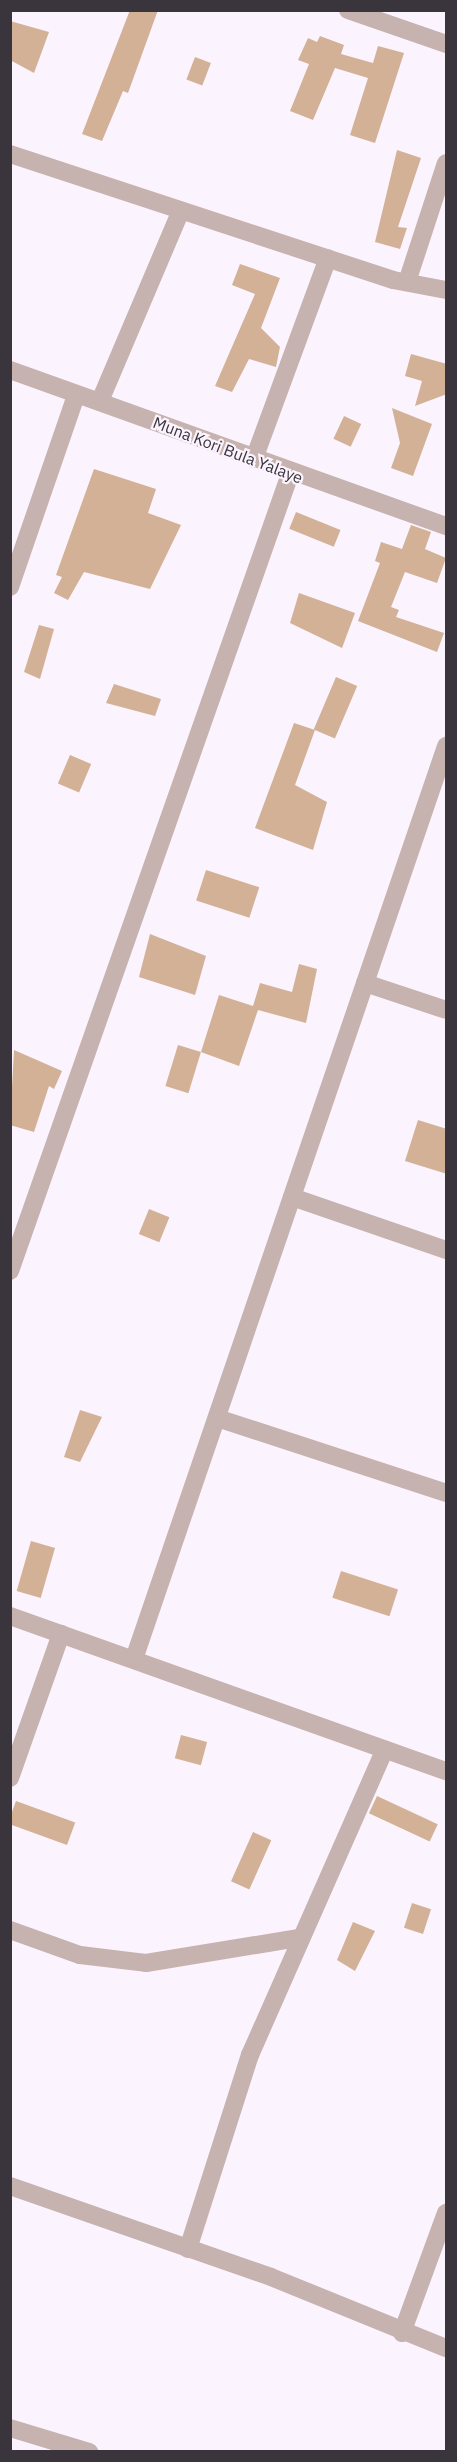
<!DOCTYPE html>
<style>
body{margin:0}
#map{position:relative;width:457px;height:2462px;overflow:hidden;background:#fbf3fd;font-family:"IBM Plex Sans",sans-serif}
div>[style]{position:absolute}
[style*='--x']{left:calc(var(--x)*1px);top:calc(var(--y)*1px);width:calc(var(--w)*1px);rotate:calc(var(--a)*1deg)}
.building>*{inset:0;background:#d2b197;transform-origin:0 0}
.minor>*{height:18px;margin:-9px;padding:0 9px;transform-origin:9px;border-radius:9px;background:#c6b2ae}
span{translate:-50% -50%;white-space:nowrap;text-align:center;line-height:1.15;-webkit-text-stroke:4.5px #fbf3fd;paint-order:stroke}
.street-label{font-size:16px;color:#3a353c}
.frame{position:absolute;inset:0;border:12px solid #3a353c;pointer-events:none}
</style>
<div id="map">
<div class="building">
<div style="clip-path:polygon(130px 10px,158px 10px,128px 93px,123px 91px,102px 141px,82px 134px)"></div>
<div style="clip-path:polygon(10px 21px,49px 32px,34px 73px,10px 60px)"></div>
<div style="clip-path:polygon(320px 36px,344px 45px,341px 54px,373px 63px,378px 46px,404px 53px,375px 143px,350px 135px,368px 78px,335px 68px,313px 120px,290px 111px,309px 64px,298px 60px,308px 38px,317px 42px)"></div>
<div style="left:195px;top:57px;width:17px;height:24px;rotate:21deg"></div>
<div style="clip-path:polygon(397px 150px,421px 158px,398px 227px,407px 228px,400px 249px,375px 242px)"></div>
<div style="clip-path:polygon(240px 264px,280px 278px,261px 328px,280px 347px,276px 367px,249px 359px,232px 392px,215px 386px,255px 294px,232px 285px)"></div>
<div style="clip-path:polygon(411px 354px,447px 364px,447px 394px,415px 406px,422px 381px,405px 376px)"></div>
<div style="clip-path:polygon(392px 408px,432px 424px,413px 476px,391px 468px,400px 443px)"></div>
<div style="left:344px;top:416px;width:19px;height:25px;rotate:25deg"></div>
<div style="clip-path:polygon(94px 469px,156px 489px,148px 513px,181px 525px,150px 589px,84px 572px,68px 600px,54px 593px,62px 577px,56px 575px)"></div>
<div style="left:296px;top:512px;width:48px;height:18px;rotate:22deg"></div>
<div style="clip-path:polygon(411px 525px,431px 532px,425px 549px,446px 558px,437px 583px,405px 572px,391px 607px,399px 610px,396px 617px,444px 633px,437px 652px,358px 621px,380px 563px,375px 561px,381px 542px,402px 549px)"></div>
<div style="clip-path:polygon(299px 593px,355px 613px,342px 648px,290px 623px)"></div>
<div style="clip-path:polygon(39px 625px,54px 629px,40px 679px,24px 672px)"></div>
<div style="left:336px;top:677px;width:23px;height:57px;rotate:23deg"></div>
<div style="clip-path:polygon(114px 684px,161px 699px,155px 716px,106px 703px)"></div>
<div style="clip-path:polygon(294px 723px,315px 730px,295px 785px,327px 802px,313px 850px,255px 828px)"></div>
<div style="left:70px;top:755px;width:23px;height:31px;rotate:23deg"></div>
<div style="left:206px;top:870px;width:56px;height:32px;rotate:18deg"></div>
<div style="clip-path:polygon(150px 934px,206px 956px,195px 995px,139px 977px)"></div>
<div style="clip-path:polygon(299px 964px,317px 969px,306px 1023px,258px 1010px,239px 1066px,201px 1052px,219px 995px,253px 1006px,260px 983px,292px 992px)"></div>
<div style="left:178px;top:1045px;width:24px;height:43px;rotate:17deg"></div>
<div style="clip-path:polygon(14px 1050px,62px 1071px,54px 1089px,49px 1086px,34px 1132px,10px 1125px)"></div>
<div style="clip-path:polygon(418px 1120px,447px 1129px,447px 1174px,405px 1161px)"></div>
<div style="left:149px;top:1209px;width:22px;height:27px;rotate:22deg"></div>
<div style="clip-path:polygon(80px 1410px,102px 1417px,80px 1462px,64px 1457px)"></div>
<div style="left:31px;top:1541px;width:25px;height:52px;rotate:16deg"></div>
<div style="left:341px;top:1571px;width:60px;height:28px;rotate:18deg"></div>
<div style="left:181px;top:1735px;width:27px;height:24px;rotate:15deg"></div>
<div style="left:377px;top:1796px;width:67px;height:19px;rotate:25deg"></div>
<div style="left:16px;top:1801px;width:63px;height:24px;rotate:20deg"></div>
<div style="left:253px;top:1832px;width:20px;height:54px;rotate:24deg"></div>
<div style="left:412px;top:1903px;width:20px;height:26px;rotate:18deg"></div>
<div style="clip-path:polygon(353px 1922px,375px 1931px,355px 1971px,337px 1960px)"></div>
</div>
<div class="minor">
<div style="--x:348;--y:10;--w:104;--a:19.1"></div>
<div style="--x:10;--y:154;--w:403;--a:18.2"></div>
<div style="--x:393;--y:280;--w:54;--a:10.7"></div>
<div style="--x:407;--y:282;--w:125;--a:-71.9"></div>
<div style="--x:10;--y:370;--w:463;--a:19.7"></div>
<div style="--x:100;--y:401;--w:207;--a:-67"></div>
<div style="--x:254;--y:459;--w:214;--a:-69.8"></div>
<div style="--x:10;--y:587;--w:203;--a:-71"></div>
<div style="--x:365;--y:983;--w:85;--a:18.4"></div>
<div style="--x:292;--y:1197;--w:163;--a:19"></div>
<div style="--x:10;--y:1271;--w:845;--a:-70.64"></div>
<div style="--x:217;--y:1418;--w:241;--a:18.1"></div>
<div style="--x:10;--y:1616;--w:463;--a:19.6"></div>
<div style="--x:134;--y:1659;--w:965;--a:-71.13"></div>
<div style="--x:10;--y:1778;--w:153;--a:-70.5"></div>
<div style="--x:10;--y:1930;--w:74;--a:19.7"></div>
<div style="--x:80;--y:1955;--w:66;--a:6.9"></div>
<div style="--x:146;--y:1963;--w:155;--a:-9.3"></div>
<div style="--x:10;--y:2186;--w:276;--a:19.2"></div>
<div style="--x:271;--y:2277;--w:189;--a:22.1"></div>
<div style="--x:188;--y:2249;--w:204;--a:-72.3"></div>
<div style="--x:250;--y:2055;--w:334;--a:-66.2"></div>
<div style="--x:402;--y:2333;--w:128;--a:-69.9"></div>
<div style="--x:10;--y:2428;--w:83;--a:16.9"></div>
</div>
<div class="street-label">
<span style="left:228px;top:450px;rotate:21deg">Muna Kori Bula Yalaye</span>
</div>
<div class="frame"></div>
</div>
